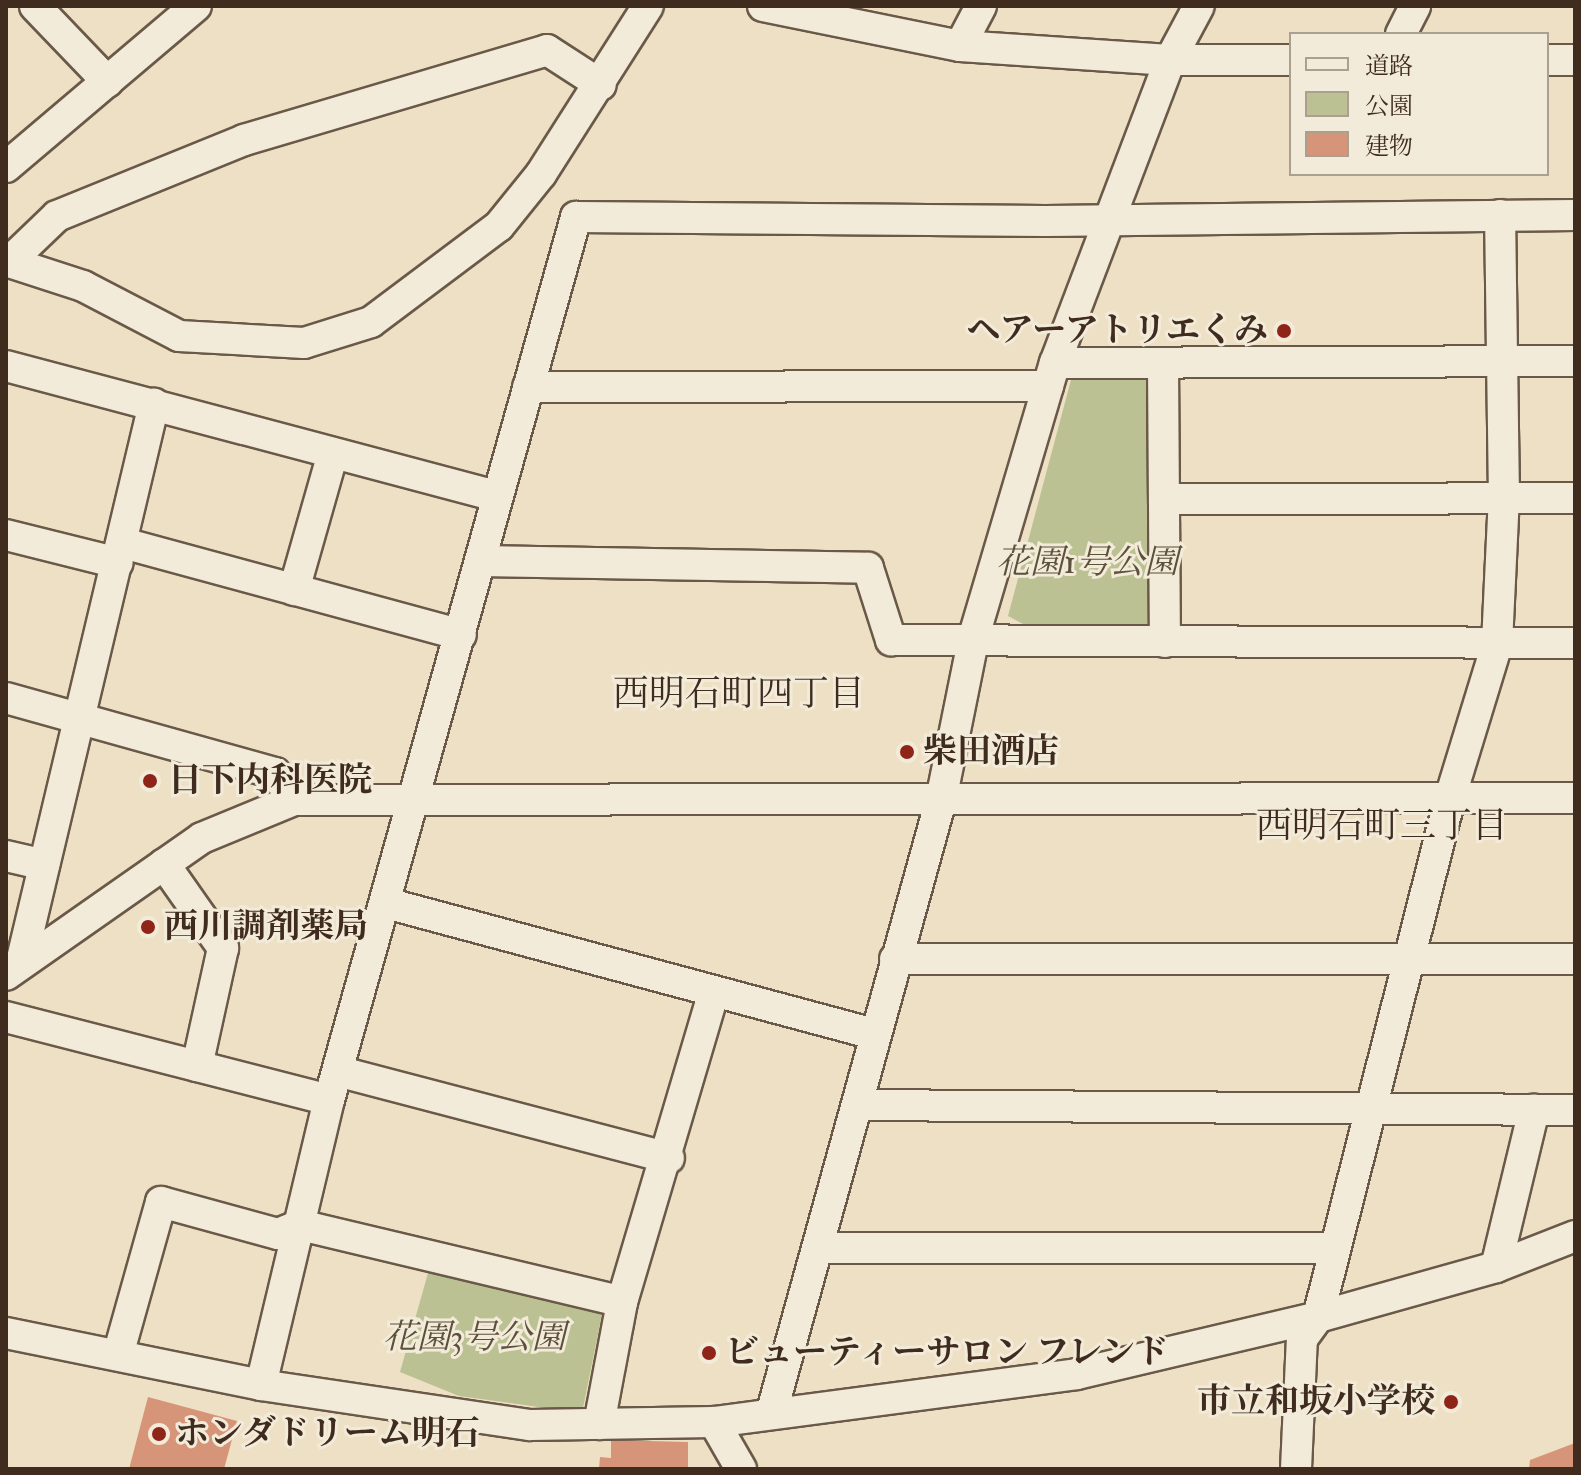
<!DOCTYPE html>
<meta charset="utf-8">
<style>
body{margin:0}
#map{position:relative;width:1581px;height:1475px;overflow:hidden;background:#ede0c4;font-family:"IM FELL Double Pica","Noto Serif JP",serif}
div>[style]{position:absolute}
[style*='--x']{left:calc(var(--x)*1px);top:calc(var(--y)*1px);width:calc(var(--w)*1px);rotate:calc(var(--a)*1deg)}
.green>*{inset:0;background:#bbc192}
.building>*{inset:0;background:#d69478}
.roads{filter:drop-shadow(2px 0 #6a5948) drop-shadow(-2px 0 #6a5948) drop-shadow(0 2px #6a5948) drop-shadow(0 -2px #6a5948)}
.minor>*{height:30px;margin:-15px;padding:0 15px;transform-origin:15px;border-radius:15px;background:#f3ebd9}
.dots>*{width:22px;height:22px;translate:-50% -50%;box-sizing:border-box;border:4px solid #f3ebd9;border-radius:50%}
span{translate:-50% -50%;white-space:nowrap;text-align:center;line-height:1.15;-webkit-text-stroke:6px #f3ebd9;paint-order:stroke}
.poi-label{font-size:34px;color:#3f2c1f;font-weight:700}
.right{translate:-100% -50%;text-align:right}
.left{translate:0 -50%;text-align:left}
.park-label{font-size:34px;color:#5e513c;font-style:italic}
.neighbourhood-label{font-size:36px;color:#3f2c1f}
.frame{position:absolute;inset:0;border:8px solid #3f2c1f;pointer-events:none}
.legend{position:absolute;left:1289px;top:32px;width:260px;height:144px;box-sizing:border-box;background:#f3ebd9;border:2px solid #ab9f8f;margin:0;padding:10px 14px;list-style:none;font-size:24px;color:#3f2c1f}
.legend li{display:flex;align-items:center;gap:16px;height:40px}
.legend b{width:40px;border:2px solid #ab9f8f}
</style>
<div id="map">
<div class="green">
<div style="clip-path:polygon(1153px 376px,1149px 629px,1025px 625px,1008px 616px,1071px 380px)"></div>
<div style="clip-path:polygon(430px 1266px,603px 1309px,582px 1413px,459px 1396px,400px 1372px)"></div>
</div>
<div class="building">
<div style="clip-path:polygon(148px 1397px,237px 1421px,224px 1469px,129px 1469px)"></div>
<div style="clip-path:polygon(611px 1440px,688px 1442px,688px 1469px,599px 1469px,600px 1457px,611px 1458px)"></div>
<div style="clip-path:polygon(1575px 1443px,1575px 1469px,1529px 1469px,1530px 1460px)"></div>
</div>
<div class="roads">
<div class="minor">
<div style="--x:35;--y:6;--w:105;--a:46.2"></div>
<div style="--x:763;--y:6;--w:201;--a:11.5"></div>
<div style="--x:960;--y:46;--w:210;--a:3.8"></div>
<div style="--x:1170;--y:60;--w:121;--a:0"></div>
<div style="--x:1401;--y:34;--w:31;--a:-63"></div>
<div style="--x:960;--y:46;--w:45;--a:-62.3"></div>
<div style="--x:1547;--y:60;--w:28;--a:0"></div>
<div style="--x:6;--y:167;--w:249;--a:-40.3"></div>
<div style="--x:6;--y:261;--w:81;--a:18"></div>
<div style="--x:83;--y:286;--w:108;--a:27.5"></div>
<div style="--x:179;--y:336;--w:125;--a:3.2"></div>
<div style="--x:304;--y:343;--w:70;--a:-17.4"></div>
<div style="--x:371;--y:322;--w:160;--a:-36.9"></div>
<div style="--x:499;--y:226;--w:67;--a:-51.1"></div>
<div style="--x:541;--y:174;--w:199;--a:-57.5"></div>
<div style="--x:9;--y:262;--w:66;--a:-43.8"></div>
<div style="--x:57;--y:216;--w:202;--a:-22.1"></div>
<div style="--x:244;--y:140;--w:316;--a:-16.5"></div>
<div style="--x:547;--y:50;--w:64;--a:32.9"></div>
<div style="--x:1055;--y:363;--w:520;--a:-0.22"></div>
<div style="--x:1163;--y:364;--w:278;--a:89.6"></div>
<div style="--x:6;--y:366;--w:507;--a:14.86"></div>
<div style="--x:528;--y:387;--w:520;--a:-0.11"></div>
<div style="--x:1164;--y:499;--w:411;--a:-0.1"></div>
<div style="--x:6;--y:535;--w:115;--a:14"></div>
<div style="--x:123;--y:543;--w:350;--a:15.2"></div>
<div style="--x:481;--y:561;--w:387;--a:1"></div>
<div style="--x:868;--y:568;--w:76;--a:72.3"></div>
<div style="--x:891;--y:640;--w:684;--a:0.25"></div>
<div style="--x:294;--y:590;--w:142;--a:-74.1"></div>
<div style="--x:6;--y:698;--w:279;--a:15.6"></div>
<div style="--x:275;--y:773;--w:33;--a:55"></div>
<div style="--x:6;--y:856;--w:39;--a:13"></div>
<div style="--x:164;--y:864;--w:103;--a:54.9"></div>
<div style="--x:223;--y:948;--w:121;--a:102.4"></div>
<div style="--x:386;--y:903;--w:505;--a:15.03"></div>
<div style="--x:895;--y:959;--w:680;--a:0"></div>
<div style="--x:21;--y:963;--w:575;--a:-76.62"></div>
<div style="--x:6;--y:975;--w:239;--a:-35"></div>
<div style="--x:202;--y:838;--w:100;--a:-22.4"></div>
<div style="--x:294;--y:800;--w:1281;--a:-0.09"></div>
<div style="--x:6;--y:1017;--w:333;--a:14.4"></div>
<div style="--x:341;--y:1072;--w:339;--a:14.7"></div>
<div style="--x:857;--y:1105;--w:718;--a:0.4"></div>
<div style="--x:818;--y:1248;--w:516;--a:0"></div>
<div style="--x:1496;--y:1267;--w:162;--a:-76.4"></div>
<div style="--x:6;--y:1333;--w:260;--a:11.5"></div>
<div style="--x:261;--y:1385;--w:272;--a:8.5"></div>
<div style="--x:530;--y:1425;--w:184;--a:-0.9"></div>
<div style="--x:714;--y:1422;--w:366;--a:-7.5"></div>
<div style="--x:1077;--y:1374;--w:248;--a:-13.3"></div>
<div style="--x:1318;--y:1317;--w:185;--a:-15.7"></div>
<div style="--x:1496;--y:1267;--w:85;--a:-21.4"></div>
<div style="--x:118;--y:1355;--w:159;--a:-74.3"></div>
<div style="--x:161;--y:1202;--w:121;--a:15.3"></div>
<div style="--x:278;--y:1234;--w:24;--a:-22"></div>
<div style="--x:300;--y:1225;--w:331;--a:13.4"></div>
<div style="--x:261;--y:1385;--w:293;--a:-76.6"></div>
<div style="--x:329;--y:1100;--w:917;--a:-74.37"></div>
<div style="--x:576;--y:217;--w:469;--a:0.5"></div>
<div style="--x:1045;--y:221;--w:530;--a:-0.65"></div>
<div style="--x:772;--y:1411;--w:634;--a:-74.54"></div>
<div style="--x:941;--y:800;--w:167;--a:-78.6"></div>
<div style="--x:974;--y:636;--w:285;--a:-73.5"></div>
<div style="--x:1055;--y:363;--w:324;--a:-69.2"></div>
<div style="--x:1170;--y:60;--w:61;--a:-61.8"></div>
<div style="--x:714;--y:1422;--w:54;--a:60.1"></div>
<div style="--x:599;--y:1424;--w:124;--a:-79.3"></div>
<div style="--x:622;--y:1302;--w:321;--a:-73.5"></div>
<div style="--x:1296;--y:1469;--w:130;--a:-87.4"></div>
<div style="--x:1302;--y:1339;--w:27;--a:-54"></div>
<div style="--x:1318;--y:1317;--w:536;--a:-75.73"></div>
<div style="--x:1450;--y:798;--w:161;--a:-73"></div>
<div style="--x:1497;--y:644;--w:146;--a:-87.3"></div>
<div style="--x:1504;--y:498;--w:283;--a:-90.8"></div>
</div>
</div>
<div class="dots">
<div style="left:1284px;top:331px;background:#8f2418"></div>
<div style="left:907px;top:752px;background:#8f2418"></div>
<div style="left:150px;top:781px;background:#8f2418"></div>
<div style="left:148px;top:927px;background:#8f2418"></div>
<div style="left:709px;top:1353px;background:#8f2418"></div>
<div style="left:1451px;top:1402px;background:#8f2418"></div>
<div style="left:159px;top:1434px;background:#8f2418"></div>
</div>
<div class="poi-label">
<span class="right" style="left:1268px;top:331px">ヘアーアトリエくみ</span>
<span class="left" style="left:923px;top:752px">柴田酒店</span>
<span class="left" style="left:168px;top:781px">日下内科医院</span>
<span class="left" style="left:164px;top:927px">西川調剤薬局</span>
<span class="left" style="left:725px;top:1353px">ビューティーサロン フレンド</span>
<span class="right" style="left:1435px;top:1402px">市立和坂小学校</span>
<span class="left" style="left:175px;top:1434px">ホンダドリーム明石</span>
</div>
<div class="park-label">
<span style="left:1087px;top:563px">花園1号公園</span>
<span style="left:474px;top:1338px">花園3号公園</span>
</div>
<div class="neighbourhood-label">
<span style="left:739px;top:694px">西明石町四丁目</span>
<span style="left:1382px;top:826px">西明石町三丁目</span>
</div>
<div class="frame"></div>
<ul class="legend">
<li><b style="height:10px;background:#f3ebd9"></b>道路</li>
<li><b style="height:22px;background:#bbc192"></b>公園</li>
<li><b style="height:22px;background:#d69478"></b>建物</li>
</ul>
</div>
